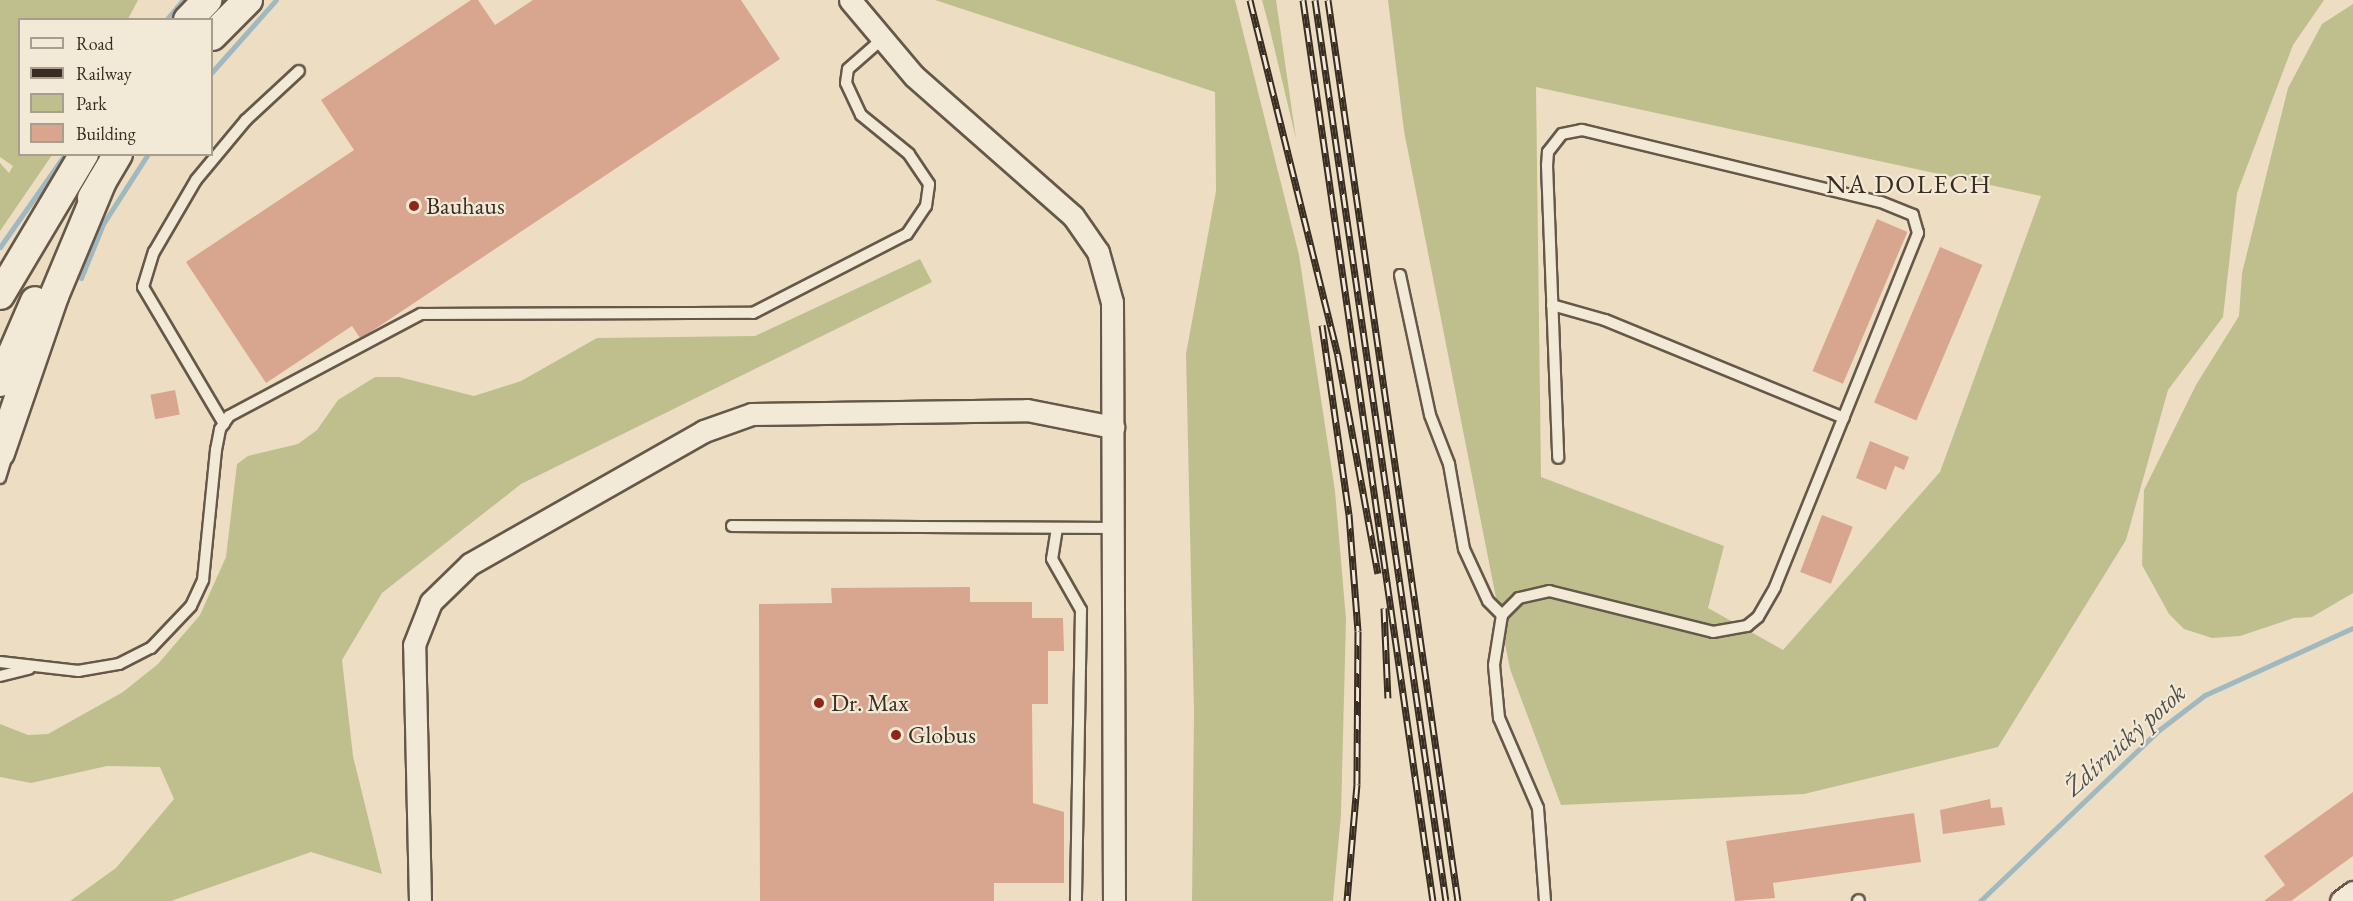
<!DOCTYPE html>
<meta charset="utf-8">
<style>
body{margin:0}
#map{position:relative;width:2353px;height:901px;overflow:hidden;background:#edddc2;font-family:"EB Garamond",serif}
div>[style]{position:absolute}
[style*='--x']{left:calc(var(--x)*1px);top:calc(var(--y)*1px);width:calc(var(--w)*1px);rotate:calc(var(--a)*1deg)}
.green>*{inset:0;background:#bfbf8e}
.stream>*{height:5px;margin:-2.5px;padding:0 2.5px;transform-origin:2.5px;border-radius:2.5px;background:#a0b8bf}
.building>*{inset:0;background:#d8a68e;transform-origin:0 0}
.roads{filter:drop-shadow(2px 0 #665849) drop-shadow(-2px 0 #665849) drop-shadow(0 2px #665849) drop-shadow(0 -2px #665849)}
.service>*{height:10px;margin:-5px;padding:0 5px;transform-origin:5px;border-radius:5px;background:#f3e9d7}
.minor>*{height:21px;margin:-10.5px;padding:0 10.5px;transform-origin:10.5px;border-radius:10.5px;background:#f3e9d7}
.secondary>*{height:28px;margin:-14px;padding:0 14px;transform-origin:14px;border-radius:14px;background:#f3e9d7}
.rail>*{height:7px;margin-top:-3.5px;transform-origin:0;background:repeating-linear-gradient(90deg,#f3e9d7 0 14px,#392c21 0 28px);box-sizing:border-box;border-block:2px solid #392c21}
.dots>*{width:16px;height:16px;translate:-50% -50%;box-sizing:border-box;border:3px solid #f3e9d7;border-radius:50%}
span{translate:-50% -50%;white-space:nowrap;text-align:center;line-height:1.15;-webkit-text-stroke:4.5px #f3e9d7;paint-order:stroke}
.poi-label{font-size:24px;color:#392c21}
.left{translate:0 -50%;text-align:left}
.neighbourhood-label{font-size:26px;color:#392c21;letter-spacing:1.5px}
.water-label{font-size:26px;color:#534f48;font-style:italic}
.legend{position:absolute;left:18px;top:18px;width:195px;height:138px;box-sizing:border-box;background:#f3e9d7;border:2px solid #a99d8e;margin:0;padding:8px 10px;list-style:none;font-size:18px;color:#392c21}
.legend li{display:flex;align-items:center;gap:12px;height:30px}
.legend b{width:30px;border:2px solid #a99d8e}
</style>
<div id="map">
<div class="green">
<div style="clip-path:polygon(0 0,138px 0,128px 19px,20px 20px,20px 154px,52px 155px,0 231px,0 163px,9px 173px,13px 166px,0 157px)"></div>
<div style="clip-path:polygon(935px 0,1235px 0,1299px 255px,1335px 491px,1346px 619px,1341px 815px,1333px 901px,1192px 901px,1194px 711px,1186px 354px,1216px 191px,1215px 92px)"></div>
<div style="clip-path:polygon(1262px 0,1276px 0,1296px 139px,1270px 30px)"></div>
<div style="clip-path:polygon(evenodd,1388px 0,2324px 0,2293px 45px,2237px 193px,2223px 317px,2168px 390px,2126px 540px,1998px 747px,1804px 794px,1561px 805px,1510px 669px,1404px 131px,1388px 0,1536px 87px,2041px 196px,1940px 472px,1783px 650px,1708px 608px,1724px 546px,1541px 477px,1536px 87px)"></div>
<div style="clip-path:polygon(2353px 4px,2353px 593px,2312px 617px,2294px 618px,2240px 636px,2212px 638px,2184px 629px,2169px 614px,2142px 565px,2144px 490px,2196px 385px,2239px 316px,2242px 273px,2288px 88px,2322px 24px)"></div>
<div style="clip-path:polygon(920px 259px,932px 282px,521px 484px,382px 593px,342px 660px,353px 756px,382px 874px,311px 852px,171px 901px,70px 901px,116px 868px,174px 799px,160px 767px,107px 766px,31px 783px,0 777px,0 724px,28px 735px,48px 734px,123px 692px,158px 664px,200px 615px,226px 557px,237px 464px,248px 456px,298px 444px,317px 430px,338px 400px,375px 377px,399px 377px,474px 396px,521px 381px,597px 338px,755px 336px)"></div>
</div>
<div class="stream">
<div style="--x:166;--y:20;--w:26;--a:-50"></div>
<div style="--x:212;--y:72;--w:96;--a:-48.4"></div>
<div style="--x:0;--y:247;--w:113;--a:-55"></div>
<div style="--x:81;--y:278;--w:58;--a:-67.8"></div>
<div style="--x:103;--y:224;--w:83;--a:-57.3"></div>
<div style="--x:1980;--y:901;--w:248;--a:-43.7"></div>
<div style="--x:2159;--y:730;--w:58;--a:-37.3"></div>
<div style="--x:2205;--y:695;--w:162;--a:-24.4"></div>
</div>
<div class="building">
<div style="clip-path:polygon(471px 0,478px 0,495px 25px,533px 0,741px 0,780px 59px,369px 333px,360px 338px,352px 326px,266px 383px,186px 262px,354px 150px,321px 100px)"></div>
<div style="left:1877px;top:219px;width:33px;height:165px;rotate:23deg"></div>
<div style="left:1940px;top:247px;width:46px;height:169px;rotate:23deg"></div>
<div style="left:175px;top:390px;width:25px;height:25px;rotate:79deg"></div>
<div style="clip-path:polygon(1870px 441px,1909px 457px,1904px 470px,1895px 466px,1886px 490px,1856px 478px)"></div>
<div style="left:1822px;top:515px;width:33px;height:61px;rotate:21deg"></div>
<div style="clip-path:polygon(970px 587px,970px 602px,1032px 602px,1032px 618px,1063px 618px,1064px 651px,1048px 651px,1048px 704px,1032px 704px,1033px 803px,1064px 812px,1064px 883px,994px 883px,994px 901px,760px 901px,759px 604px,832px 603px,831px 588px)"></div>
<div style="clip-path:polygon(2353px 792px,2353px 856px,2291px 901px,2264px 901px,2285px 885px,2264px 856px)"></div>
<div style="clip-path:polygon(1990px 799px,1991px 808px,2002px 807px,2005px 825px,1943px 834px,1940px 810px)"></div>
<div style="clip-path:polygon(1914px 813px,1921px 862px,1773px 883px,1775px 898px,1735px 901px,1726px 841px)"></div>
</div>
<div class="roads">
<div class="service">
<div style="--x:1400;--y:275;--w:143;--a:77.9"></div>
<div style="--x:1430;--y:415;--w:53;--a:68.8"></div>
<div style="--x:1449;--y:464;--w:86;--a:80"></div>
<div style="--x:1464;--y:549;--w:57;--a:65.2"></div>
<div style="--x:1488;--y:601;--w:20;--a:45"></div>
<div style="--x:1552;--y:305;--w:55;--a:15.8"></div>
<div style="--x:1605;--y:320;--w:258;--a:22.3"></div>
<div style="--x:224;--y:424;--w:159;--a:-120.6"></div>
<div style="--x:143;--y:287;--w:37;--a:-73"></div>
<div style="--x:154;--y:252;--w:83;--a:-59.7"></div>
<div style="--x:196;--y:180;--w:78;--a:-50.2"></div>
<div style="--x:246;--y:120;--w:72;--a:-42.8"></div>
<div style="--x:0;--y:478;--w:24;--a:-73"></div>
<div style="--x:732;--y:526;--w:380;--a:0.3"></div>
<div style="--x:1057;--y:528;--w:31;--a:99"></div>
<div style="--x:1052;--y:559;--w:59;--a:60.4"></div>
<div style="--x:1081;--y:610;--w:291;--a:91"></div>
<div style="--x:0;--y:662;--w:79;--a:6.6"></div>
<div style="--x:78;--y:671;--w:42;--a:-9.7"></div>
<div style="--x:119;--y:664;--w:36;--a:-27"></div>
<div style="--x:151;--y:648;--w:58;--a:-46.4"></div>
<div style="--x:191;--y:606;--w:29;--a:-65"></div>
<div style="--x:203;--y:580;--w:131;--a:-84.3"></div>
<div style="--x:216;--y:450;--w:21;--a:-79"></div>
<div style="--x:220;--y:429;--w:16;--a:-55"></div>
<div style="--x:229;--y:416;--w:217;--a:-28"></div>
<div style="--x:421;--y:314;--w:332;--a:-0.2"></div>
<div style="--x:753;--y:313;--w:173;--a:-27.2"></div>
<div style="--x:907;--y:234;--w:34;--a:-56"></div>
<div style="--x:926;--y:206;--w:22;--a:-82"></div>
<div style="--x:929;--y:184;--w:36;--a:-124"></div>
<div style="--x:909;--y:154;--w:62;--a:-140.9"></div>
<div style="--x:861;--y:115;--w:35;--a:-115"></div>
<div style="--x:846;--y:83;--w:14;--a:-82"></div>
<div style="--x:848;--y:69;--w:44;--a:-41.3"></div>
<div style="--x:0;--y:676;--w:30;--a:-14"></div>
<div style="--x:1545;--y:901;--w:93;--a:-94.3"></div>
<div style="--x:1538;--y:808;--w:98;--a:-113.4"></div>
<div style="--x:1499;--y:718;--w:53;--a:-95.4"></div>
<div style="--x:1494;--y:665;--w:51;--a:-80.9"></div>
<div style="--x:1502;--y:615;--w:24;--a:-45"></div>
<div style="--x:1519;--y:598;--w:31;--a:-13"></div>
<div style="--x:1549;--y:591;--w:169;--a:14"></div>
<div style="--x:1713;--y:632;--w:35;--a:-10"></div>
<div style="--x:1747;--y:626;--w:14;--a:-39"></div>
<div style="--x:1758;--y:617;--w:34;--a:-60"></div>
<div style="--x:1775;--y:587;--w:382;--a:-68"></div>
<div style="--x:1918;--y:233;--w:19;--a:-106"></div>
<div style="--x:1913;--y:215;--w:35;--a:-158"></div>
<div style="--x:1880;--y:202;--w:307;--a:-166.4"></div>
<div style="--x:1582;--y:130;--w:20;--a:169"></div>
<div style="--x:1562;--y:134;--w:23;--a:128"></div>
<div style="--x:1548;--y:152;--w:13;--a:94"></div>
<div style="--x:1547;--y:165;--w:293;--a:87.8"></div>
<div style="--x:1858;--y:901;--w:1;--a:-45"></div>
</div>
<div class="minor">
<div style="--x:850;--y:0;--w:99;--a:49.9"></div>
<div style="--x:914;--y:76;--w:212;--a:41.4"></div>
<div style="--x:1073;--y:216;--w:44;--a:55.2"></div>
<div style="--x:1098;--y:252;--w:52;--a:74.4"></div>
<div style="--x:1112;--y:302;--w:599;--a:89.81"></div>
<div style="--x:420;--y:901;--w:256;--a:-91.3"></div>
<div style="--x:414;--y:645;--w:46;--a:-68.4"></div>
<div style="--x:431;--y:602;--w:54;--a:-44.3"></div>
<div style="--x:470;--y:564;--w:269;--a:-29.6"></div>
<div style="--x:704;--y:431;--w:51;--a:-19.5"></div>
<div style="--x:752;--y:414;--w:275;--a:-0.8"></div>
<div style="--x:1027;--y:410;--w:88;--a:11.2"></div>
<div style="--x:2341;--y:901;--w:15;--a:-37"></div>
</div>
<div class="secondary">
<div style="--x:188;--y:20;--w:28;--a:-46"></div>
<div style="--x:212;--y:36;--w:51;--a:-45"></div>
<div style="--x:92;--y:198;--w:51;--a:-59.4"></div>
<div style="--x:0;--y:295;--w:164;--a:-59.2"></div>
<div style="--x:0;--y:382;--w:88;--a:-66.6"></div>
<div style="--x:0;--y:453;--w:166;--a:-71"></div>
<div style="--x:54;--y:296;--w:125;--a:-67.3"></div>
</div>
</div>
<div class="rail">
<div style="--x:1250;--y:0;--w:367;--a:76.1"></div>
<div style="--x:1338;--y:356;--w:221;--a:79.6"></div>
<div style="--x:1303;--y:0;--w:910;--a:81.79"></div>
<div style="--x:1315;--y:0;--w:910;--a:81.73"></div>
<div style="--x:1328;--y:0;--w:910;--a:81.79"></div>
<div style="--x:1322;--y:325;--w:191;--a:81.9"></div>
<div style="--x:1349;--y:514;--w:117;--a:85.6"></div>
<div style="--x:1358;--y:631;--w:153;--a:90.4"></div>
<div style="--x:1357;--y:784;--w:117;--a:94.9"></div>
<div style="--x:1384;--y:608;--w:90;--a:87.5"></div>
</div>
<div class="dots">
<div style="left:414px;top:206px;background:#8f2418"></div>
<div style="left:819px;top:703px;background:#8f2418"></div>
<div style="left:896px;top:735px;background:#8f2418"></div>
</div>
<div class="poi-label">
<span class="left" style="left:426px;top:206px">Bauhaus</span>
<span class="left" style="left:831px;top:703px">Dr. Max</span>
<span class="left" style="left:908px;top:735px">Globus</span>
</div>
<div class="neighbourhood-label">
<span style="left:1909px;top:185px">NA DOLECH</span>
</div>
<div class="water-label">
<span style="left:2125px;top:740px;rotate:-42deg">Ždírnický potok</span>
</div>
<ul class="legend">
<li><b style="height:8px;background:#f3e9d7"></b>Road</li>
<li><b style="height:8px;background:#392c21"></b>Railway</li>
<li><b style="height:16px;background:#bfbf8e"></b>Park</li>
<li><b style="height:16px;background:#d8a68e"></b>Building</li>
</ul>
</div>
